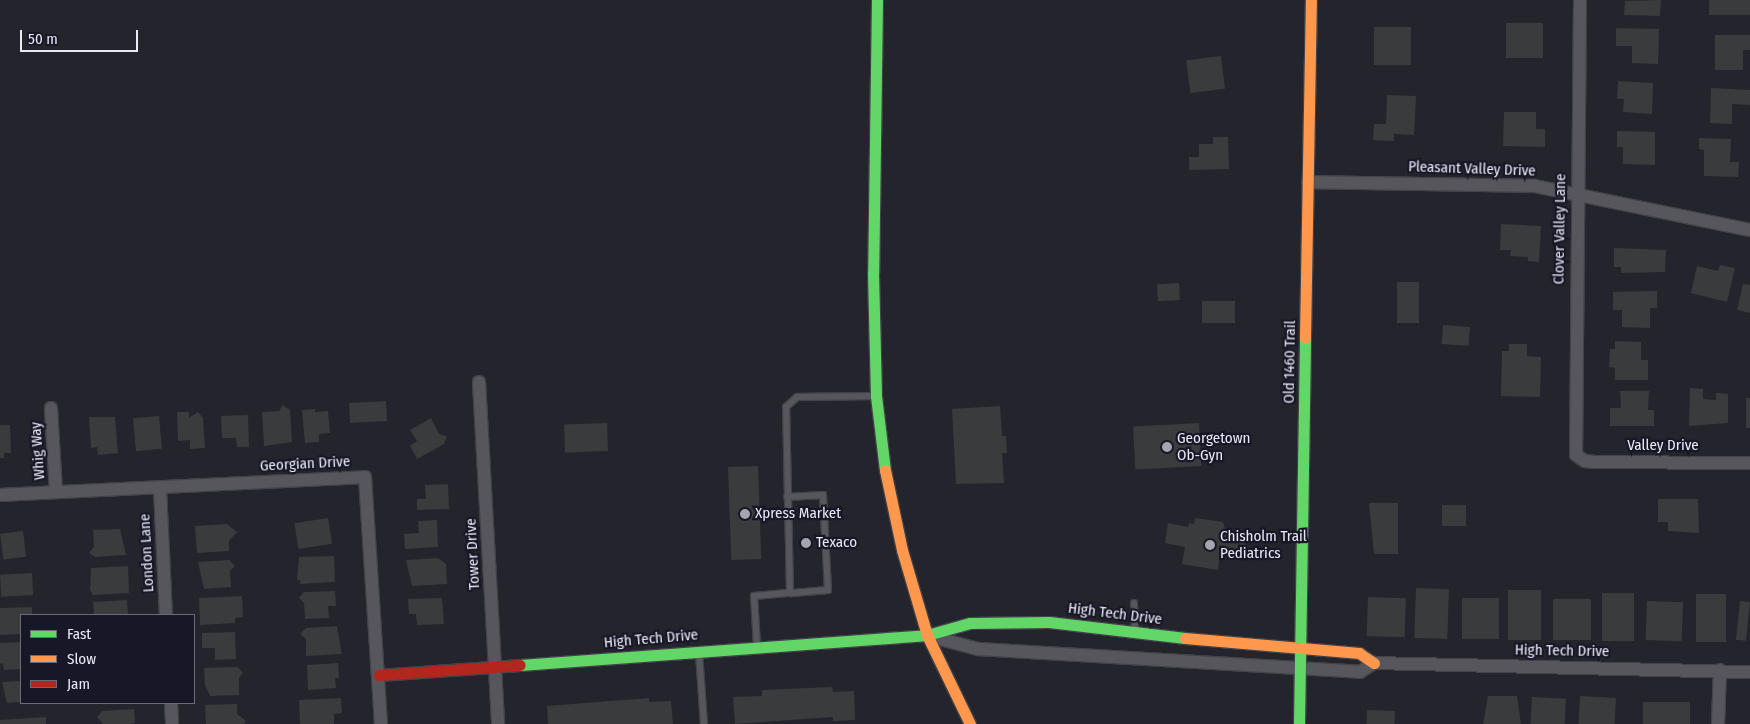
<!DOCTYPE html>
<style>
body{margin:0}
#map{position:relative;width:1750px;height:724px;overflow:hidden;background:#24242d;font-family:"Fira Sans Condensed",sans-serif}
div>[style]{position:absolute}
[style*='--x']{left:calc(var(--x)*1px);top:calc(var(--y)*1px);width:calc(var(--w)*1px);rotate:calc(var(--a)*1deg)}
.building>*{inset:0;background:#393b3c;transform-origin:0 0}
.roads{filter:drop-shadow(1px 0 #42424a) drop-shadow(-1px 0 #42424a) drop-shadow(0 1px #42424a) drop-shadow(0 -1px #42424a)}
.lane>*{height:6px;margin:-3px;padding:0 3px;transform-origin:3px;border-radius:3px;background:#57565d}
.street>*{height:12px;margin:-6px;padding:0 6px;transform-origin:6px;border-radius:6px;background:#57565d}
.fast>*{height:11px;margin:-5.5px;padding:0 5.5px;transform-origin:5.5px;border-radius:5.5px;background:#63d668}
.slow>*{height:11px;margin:-5.5px;padding:0 5.5px;transform-origin:5.5px;border-radius:5.5px;background:#ff974d}
.jam>*{height:11px;margin:-5.5px;padding:0 5.5px;transform-origin:5.5px;border-radius:5.5px;background:#b3261e}
.dots>*{width:14px;height:14px;translate:-50% -50%;box-sizing:border-box;border:2px solid #181727;border-radius:50%}
span{translate:-50% -50%;white-space:nowrap;text-align:center;line-height:1.15;-webkit-text-stroke:4.5px #181727;paint-order:stroke}
.street-label{font-size:15px;color:#eae9f5}
.poi-label{font-size:15px;color:#eae9f5}
.left{translate:0 -50%;text-align:left}
.legend{position:absolute;left:20px;top:614px;width:175px;height:90px;box-sizing:border-box;background:#181727;border:1px solid #6c6b79;margin:0;padding:6px 9px;list-style:none;font-size:15px;color:#eae9f5}
.legend li{display:flex;align-items:center;gap:10px;height:25px}
.legend b{width:25px;border:1px solid #6c6b79}
.scale{position:absolute;left:20px;top:30px;width:118px;height:22px;box-sizing:border-box;border:2px solid #eae9f5;border-top:0;padding-left:6px;font-size:15px;line-height:18px;white-space:nowrap;color:#eae9f5;-webkit-text-stroke:4px #181727;paint-order:stroke}
</style>
<div id="map">
<div class="building">
<div style="clip-path:polygon(1661px 0,1660px 16px,1624px 15px,1625px 1px)"></div>
<div style="left:1750px;top:0;width:15px;height:41px;rotate:90deg"></div>
<div style="left:1506px;top:23px;width:37px;height:35px"></div>
<div style="left:1374px;top:27px;width:37px;height:38px"></div>
<div style="clip-path:polygon(1616px 28px,1659px 29px,1658px 64px,1632px 63px,1632px 46px,1616px 46px)"></div>
<div style="clip-path:polygon(1715px 35px,1750px 35px,1750px 50px,1743px 50px,1743px 70px,1715px 70px)"></div>
<div style="left:1221px;top:56px;width:33px;height:35px;rotate:83deg"></div>
<div style="clip-path:polygon(1618px 81px,1653px 83px,1652px 114px,1623px 112px,1624px 99px,1617px 99px)"></div>
<div style="clip-path:polygon(1711px 88px,1750px 90px,1750px 105px,1732px 104px,1732px 124px,1710px 123px)"></div>
<div style="clip-path:polygon(1387px 95px,1416px 96px,1414px 135px,1394px 134px,1394px 141px,1373px 140px,1374px 124px,1386px 124px)"></div>
<div style="clip-path:polygon(1504px 112px,1536px 112px,1536px 129px,1545px 129px,1545px 147px,1503px 146px)"></div>
<div style="clip-path:polygon(1617px 131px,1655px 132px,1655px 165px,1623px 164px,1623px 147px,1617px 147px)"></div>
<div style="clip-path:polygon(1213px 137px,1228px 137px,1229px 169px,1189px 170px,1189px 157px,1199px 157px,1199px 144px,1213px 144px)"></div>
<div style="clip-path:polygon(1699px 138px,1731px 139px,1730px 162px,1739px 162px,1738px 177px,1704px 176px,1704px 150px,1699px 149px)"></div>
<div style="clip-path:polygon(1501px 224px,1541px 226px,1539px 262px,1528px 261px,1528px 257px,1510px 256px,1511px 250px,1500px 250px)"></div>
<div style="clip-path:polygon(1614px 248px,1666px 250px,1665px 272px,1621px 273px,1621px 267px,1614px 267px)"></div>
<div style="clip-path:polygon(1720px 265px,1735px 268px,1727px 302px,1691px 293px,1697px 266px,1718px 271px)"></div>
<div style="left:1397px;top:282px;width:22px;height:41px"></div>
<div style="left:1179px;top:283px;width:17px;height:22px;rotate:87deg"></div>
<div style="clip-path:polygon(1743px 284px,1750px 285px,1750px 313px,1737px 310px)"></div>
<div style="clip-path:polygon(1657px 291px,1657px 308px,1650px 308px,1650px 328px,1622px 327px,1622px 310px,1613px 310px,1613px 292px)"></div>
<div style="left:1235px;top:301px;width:22px;height:33px;rotate:90deg"></div>
<div style="left:1443px;top:325px;width:27px;height:19px;rotate:4deg"></div>
<div style="clip-path:polygon(1615px 341px,1641px 342px,1641px 360px,1648px 360px,1648px 380px,1615px 380px,1615px 368px,1609px 367px,1610px 349px,1615px 349px)"></div>
<div style="clip-path:polygon(1509px 344px,1527px 344px,1527px 356px,1541px 357px,1540px 397px,1501px 396px,1502px 351px,1509px 351px)"></div>
<div style="clip-path:polygon(1690px 388px,1703px 389px,1703px 399px,1716px 400px,1716px 393px,1728px 394px,1728px 423px,1689px 426px)"></div>
<div style="clip-path:polygon(1620px 391px,1649px 391px,1648px 410px,1654px 410px,1654px 426px,1610px 426px,1610px 408px,1621px 408px)"></div>
<div style="left:1746px;top:398px;width:4px;height:30px"></div>
<div style="left:386px;top:401px;width:20px;height:37px;rotate:87deg"></div>
<div style="clip-path:polygon(283px 405px,290px 410px,292px 442px,264px 446px,262px 412px,279px 411px)"></div>
<div style="clip-path:polygon(1000px 406px,1002px 436px,1006px 436px,1007px 453px,1002px 453px,1004px 483px,956px 484px,952px 409px)"></div>
<div style="clip-path:polygon(315px 409px,315px 412px,328px 411px,330px 433px,319px 434px,319px 442px,305px 443px,302px 410px)"></div>
<div style="clip-path:polygon(177px 412px,189px 412px,189px 418px,198px 412px,203px 418px,205px 448px,190px 449px,190px 440px,178px 441px)"></div>
<div style="clip-path:polygon(248px 415px,249px 447px,237px 447px,236px 438px,222px 438px,221px 416px)"></div>
<div style="left:159px;top:416px;width:33px;height:26px;rotate:85deg"></div>
<div style="clip-path:polygon(89px 417px,115px 417px,118px 453px,98px 455px,97px 447px,91px 448px)"></div>
<div style="clip-path:polygon(431px 418px,439px 434px,447px 436px,444px 444px,417px 459px,410px 446px,417px 441px,410px 430px)"></div>
<div style="left:607px;top:423px;width:28px;height:43px;rotate:88deg"></div>
<div style="left:1199px;top:423px;width:43px;height:66px;rotate:87deg"></div>
<div style="clip-path:polygon(0 425px,10px 425px,11px 453px,4px 453px,4px 458px,0 458px)"></div>
<div style="left:758px;top:466px;width:93px;height:30px;rotate:88deg"></div>
<div style="clip-path:polygon(448px 484px,449px 509px,417px 510px,417px 499px,426px 499px,425px 485px)"></div>
<div style="clip-path:polygon(1658px 499px,1698px 499px,1699px 533px,1668px 531px,1668px 522px,1658px 522px)"></div>
<div style="clip-path:polygon(1369px 503px,1398px 503px,1398px 554px,1374px 554px)"></div>
<div style="left:1442px;top:505px;width:24px;height:21px"></div>
<div style="left:328px;top:518px;width:26px;height:34px;rotate:81deg"></div>
<div style="clip-path:polygon(1195px 518px,1223px 522px,1226px 532px,1246px 535px,1243px 556px,1220px 553px,1218px 570px,1182px 564px,1185px 547px,1165px 543px,1168px 523px,1188px 527px,1189px 523px,1194px 524px)"></div>
<div style="clip-path:polygon(437px 520px,438px 547px,405px 549px,404px 534px,419px 533px,418px 521px)"></div>
<div style="clip-path:polygon(227px 524px,237px 532px,229px 541px,229px 551px,197px 553px,195px 526px)"></div>
<div style="clip-path:polygon(120px 529px,126px 555px,95px 557px,89px 553px,94px 547px,93px 530px)"></div>
<div style="left:23px;top:531px;width:26px;height:23px;rotate:83deg"></div>
<div style="clip-path:polygon(334px 556px,335px 582px,300px 584px,300px 580px,297px 580px,299px 557px)"></div>
<div style="clip-path:polygon(438px 558px,446px 564px,447px 584px,412px 586px,406px 560px)"></div>
<div style="clip-path:polygon(229px 560px,235px 566px,230px 571px,231px 587px,204px 589px,198px 562px)"></div>
<div style="clip-path:polygon(128px 566px,129px 593px,93px 595px,90px 590px,91px 568px)"></div>
<div style="left:32px;top:573px;width:22px;height:32px;rotate:87deg"></div>
<div style="left:1416px;top:588px;width:33px;height:50px;rotate:2deg"></div>
<div style="left:1508px;top:590px;width:33px;height:50px"></div>
<div style="clip-path:polygon(335px 591px,336px 606px,328px 606px,329px 618px,305px 619px,304px 603px,299px 598px,304px 592px)"></div>
<div style="left:1602px;top:593px;width:32px;height:48px"></div>
<div style="left:1696px;top:594px;width:30px;height:48px"></div>
<div style="clip-path:polygon(242px 596px,243px 617px,235px 618px,235px 623px,200px 625px,199px 598px)"></div>
<div style="left:1368px;top:597px;width:38px;height:39px;rotate:2deg"></div>
<div style="clip-path:polygon(442px 598px,444px 624px,417px 625px,416px 614px,409px 614px,408px 599px)"></div>
<div style="left:1462px;top:598px;width:37px;height:41px"></div>
<div style="left:1553px;top:599px;width:38px;height:41px"></div>
<div style="clip-path:polygon(127px 600px,128px 615px,94px 615px,93px 602px)"></div>
<div style="left:1647px;top:601px;width:36px;height:39px;rotate:2deg"></div>
<div style="left:1740px;top:601px;width:10px;height:39px;rotate:6deg"></div>
<div style="clip-path:polygon(32px 607px,32px 615px,21px 615px,21px 634px,0 635px,0 608px)"></div>
<div style="clip-path:polygon(337px 626px,342px 654px,306px 656px,306px 639px,300px 634px,306px 628px)"></div>
<div style="clip-path:polygon(235px 632px,236px 659px,215px 660px,215px 648px,202px 648px,202px 633px)"></div>
<div style="clip-path:polygon(21px 642px,21px 669px,4px 670px,3px 663px,0 664px,0 643px)"></div>
<div style="clip-path:polygon(338px 663px,339px 678px,335px 678px,336px 688px,308px 690px,307px 665px)"></div>
<div style="clip-path:polygon(237px 667px,243px 673px,239px 678px,239px 695px,210px 696px,205px 685px,204px 668px)"></div>
<div style="clip-path:polygon(21px 681px,21px 702px,7px 703px,2px 682px)"></div>
<div style="clip-path:polygon(832px 687px,833px 692px,854px 691px,855px 720px,833px 721px,833px 717px,735px 724px,733px 697px,762px 696px,762px 690px)"></div>
<div style="clip-path:polygon(1488px 696px,1517px 696px,1521px 724px,1483px 724px)"></div>
<div style="left:1580px;top:696px;width:36px;height:28px;rotate:3deg"></div>
<div style="left:1532px;top:697px;width:34px;height:27px;rotate:3deg"></div>
<div style="clip-path:polygon(341px 698px,342px 713px,334px 714px,334px 724px,300px 724px,299px 700px)"></div>
<div style="clip-path:polygon(649px 698px,649px 702px,671px 701px,673px 724px,548px 724px,547px 706px)"></div>
<div style="left:1643px;top:702px;width:47px;height:22px"></div>
<div style="clip-path:polygon(237px 704px,237px 714px,246px 721px,244px 724px,206px 724px,205px 705px)"></div>
<div style="clip-path:polygon(134px 709px,135px 723px,130px 724px,103px 724px,97px 717px,102px 711px)"></div>
<div style="left:1367px;top:710px;width:28px;height:14px;rotate:2deg"></div>
<div style="clip-path:polygon(46px 717px,46px 724px,0 724px,0 720px)"></div>
</div>
<div class="roads">
<div class="lane">
<div style="--x:787;--y:497;--w:36;--a:-3"></div>
<div style="--x:823;--y:495;--w:95;--a:87"></div>
<div style="--x:828;--y:590;--w:38;--a:175"></div>
<div style="--x:1134;--y:603;--w:29;--a:88"></div>
<div style="--x:757;--y:646;--w:50;--a:-93.4"></div>
<div style="--x:754;--y:596;--w:36;--a:-5"></div>
<div style="--x:790;--y:593;--w:186;--a:-91.2"></div>
<div style="--x:786;--y:407;--w:15;--a:-42"></div>
<div style="--x:797;--y:397;--w:77;--a:-0.7"></div>
<div style="--x:699;--y:653;--w:71;--a:86"></div>
</div>
<div class="street">
<div style="--x:1580;--y:0;--w:455;--a:90.5"></div>
<div style="--x:1576;--y:455;--w:11;--a:34"></div>
<div style="--x:1585;--y:461;--w:10;--a:6"></div>
<div style="--x:1595;--y:462;--w:155;--a:0.4"></div>
<div style="--x:1308;--y:182;--w:227;--a:1"></div>
<div style="--x:1535;--y:186;--w:219;--a:11.6"></div>
<div style="--x:479;--y:382;--w:343;--a:86.8"></div>
<div style="--x:51;--y:408;--w:83;--a:86.6"></div>
<div style="--x:160;--y:489;--w:126;--a:87.3"></div>
<div style="--x:0;--y:495;--w:365;--a:-2.8"></div>
<div style="--x:365;--y:477;--w:248;--a:86.3"></div>
<div style="--x:929;--y:636;--w:51;--a:14.9"></div>
<div style="--x:978;--y:649;--w:383;--a:3.4"></div>
<div style="--x:1360;--y:672;--w:17;--a:-33"></div>
<div style="--x:1374;--y:663;--w:376;--a:1.4"></div>
<div style="--x:171;--y:703;--w:21;--a:87"></div>
<div style="--x:1718;--y:724;--w:54;--a:-87.9"></div>
</div>
<div class="fast">
<div style="--x:877;--y:0;--w:273;--a:90.8"></div>
<div style="--x:873;--y:273;--w:123;--a:88.6"></div>
<div style="--x:876;--y:396;--w:75;--a:83.1"></div>
<div style="--x:520;--y:665;--w:408;--a:-4.2"></div>
<div style="--x:927;--y:635;--w:45;--a:-15.6"></div>
<div style="--x:970;--y:623;--w:79;--a:-0.7"></div>
<div style="--x:1049;--y:622;--w:137;--a:6.7"></div>
<div style="--x:1299;--y:724;--w:386;--a:-89.1"></div>
</div>
<div class="slow">
<div style="--x:1305;--y:338;--w:338;--a:-89"></div>
<div style="--x:885;--y:470;--w:82;--a:78"></div>
<div style="--x:902;--y:550;--w:89;--a:73.6"></div>
<div style="--x:927;--y:635;--w:99;--a:64.2"></div>
<div style="--x:1185;--y:638;--w:175;--a:4.9"></div>
<div style="--x:1359;--y:653;--w:18;--a:34"></div>
</div>
<div class="jam">
<div style="--x:379;--y:675;--w:141;--a:-4.1"></div>
</div>
</div>
<div class="dots">
<div style="left:1167px;top:447px;background:#a5a4af"></div>
<div style="left:745px;top:514px;background:#a5a4af"></div>
<div style="left:806px;top:543px;background:#a5a4af"></div>
<div style="left:1210px;top:545px;background:#a5a4af"></div>
</div>
<div class="street-label">
<span style="left:1472px;top:169px;rotate:2deg">Pleasant Valley Drive</span>
<span style="left:1560px;top:229px;rotate:-89deg">Clover Valley Lane</span>
<span style="left:1290px;top:362px;rotate:-89deg">Old 1460 Trail</span>
<span style="left:1663px;top:446px">Valley Drive</span>
<span style="left:38px;top:451px;rotate:-94deg">Whig Way</span>
<span style="left:305px;top:464px;rotate:-3deg">Georgian Drive</span>
<span style="left:147px;top:553px;rotate:-93deg">London Lane</span>
<span style="left:473px;top:554px;rotate:-93deg">Tower Drive</span>
<span style="left:1115px;top:614px;rotate:7deg">High Tech Drive</span>
<span style="left:651px;top:639px;rotate:-5deg">High Tech Drive</span>
<span style="left:1562px;top:651px;rotate:1deg">High Tech Drive</span>
</div>
<div class="poi-label">
<span class="left" style="left:1177px;top:447px">Georgetown<br>Ob-Gyn</span>
<span class="left" style="left:755px;top:514px">Xpress Market</span>
<span class="left" style="left:1220px;top:545px">Chisholm Trail<br>Pediatrics</span>
<span class="left" style="left:816px;top:543px">Texaco</span>
</div>
<ul class="legend">
<li><b style="height:6px;background:#63d668"></b>Fast</li>
<li><b style="height:6px;background:#ff974d"></b>Slow</li>
<li><b style="height:6px;background:#b3261e"></b>Jam</li>
</ul>
<div class="scale">50 m</div>
</div>
